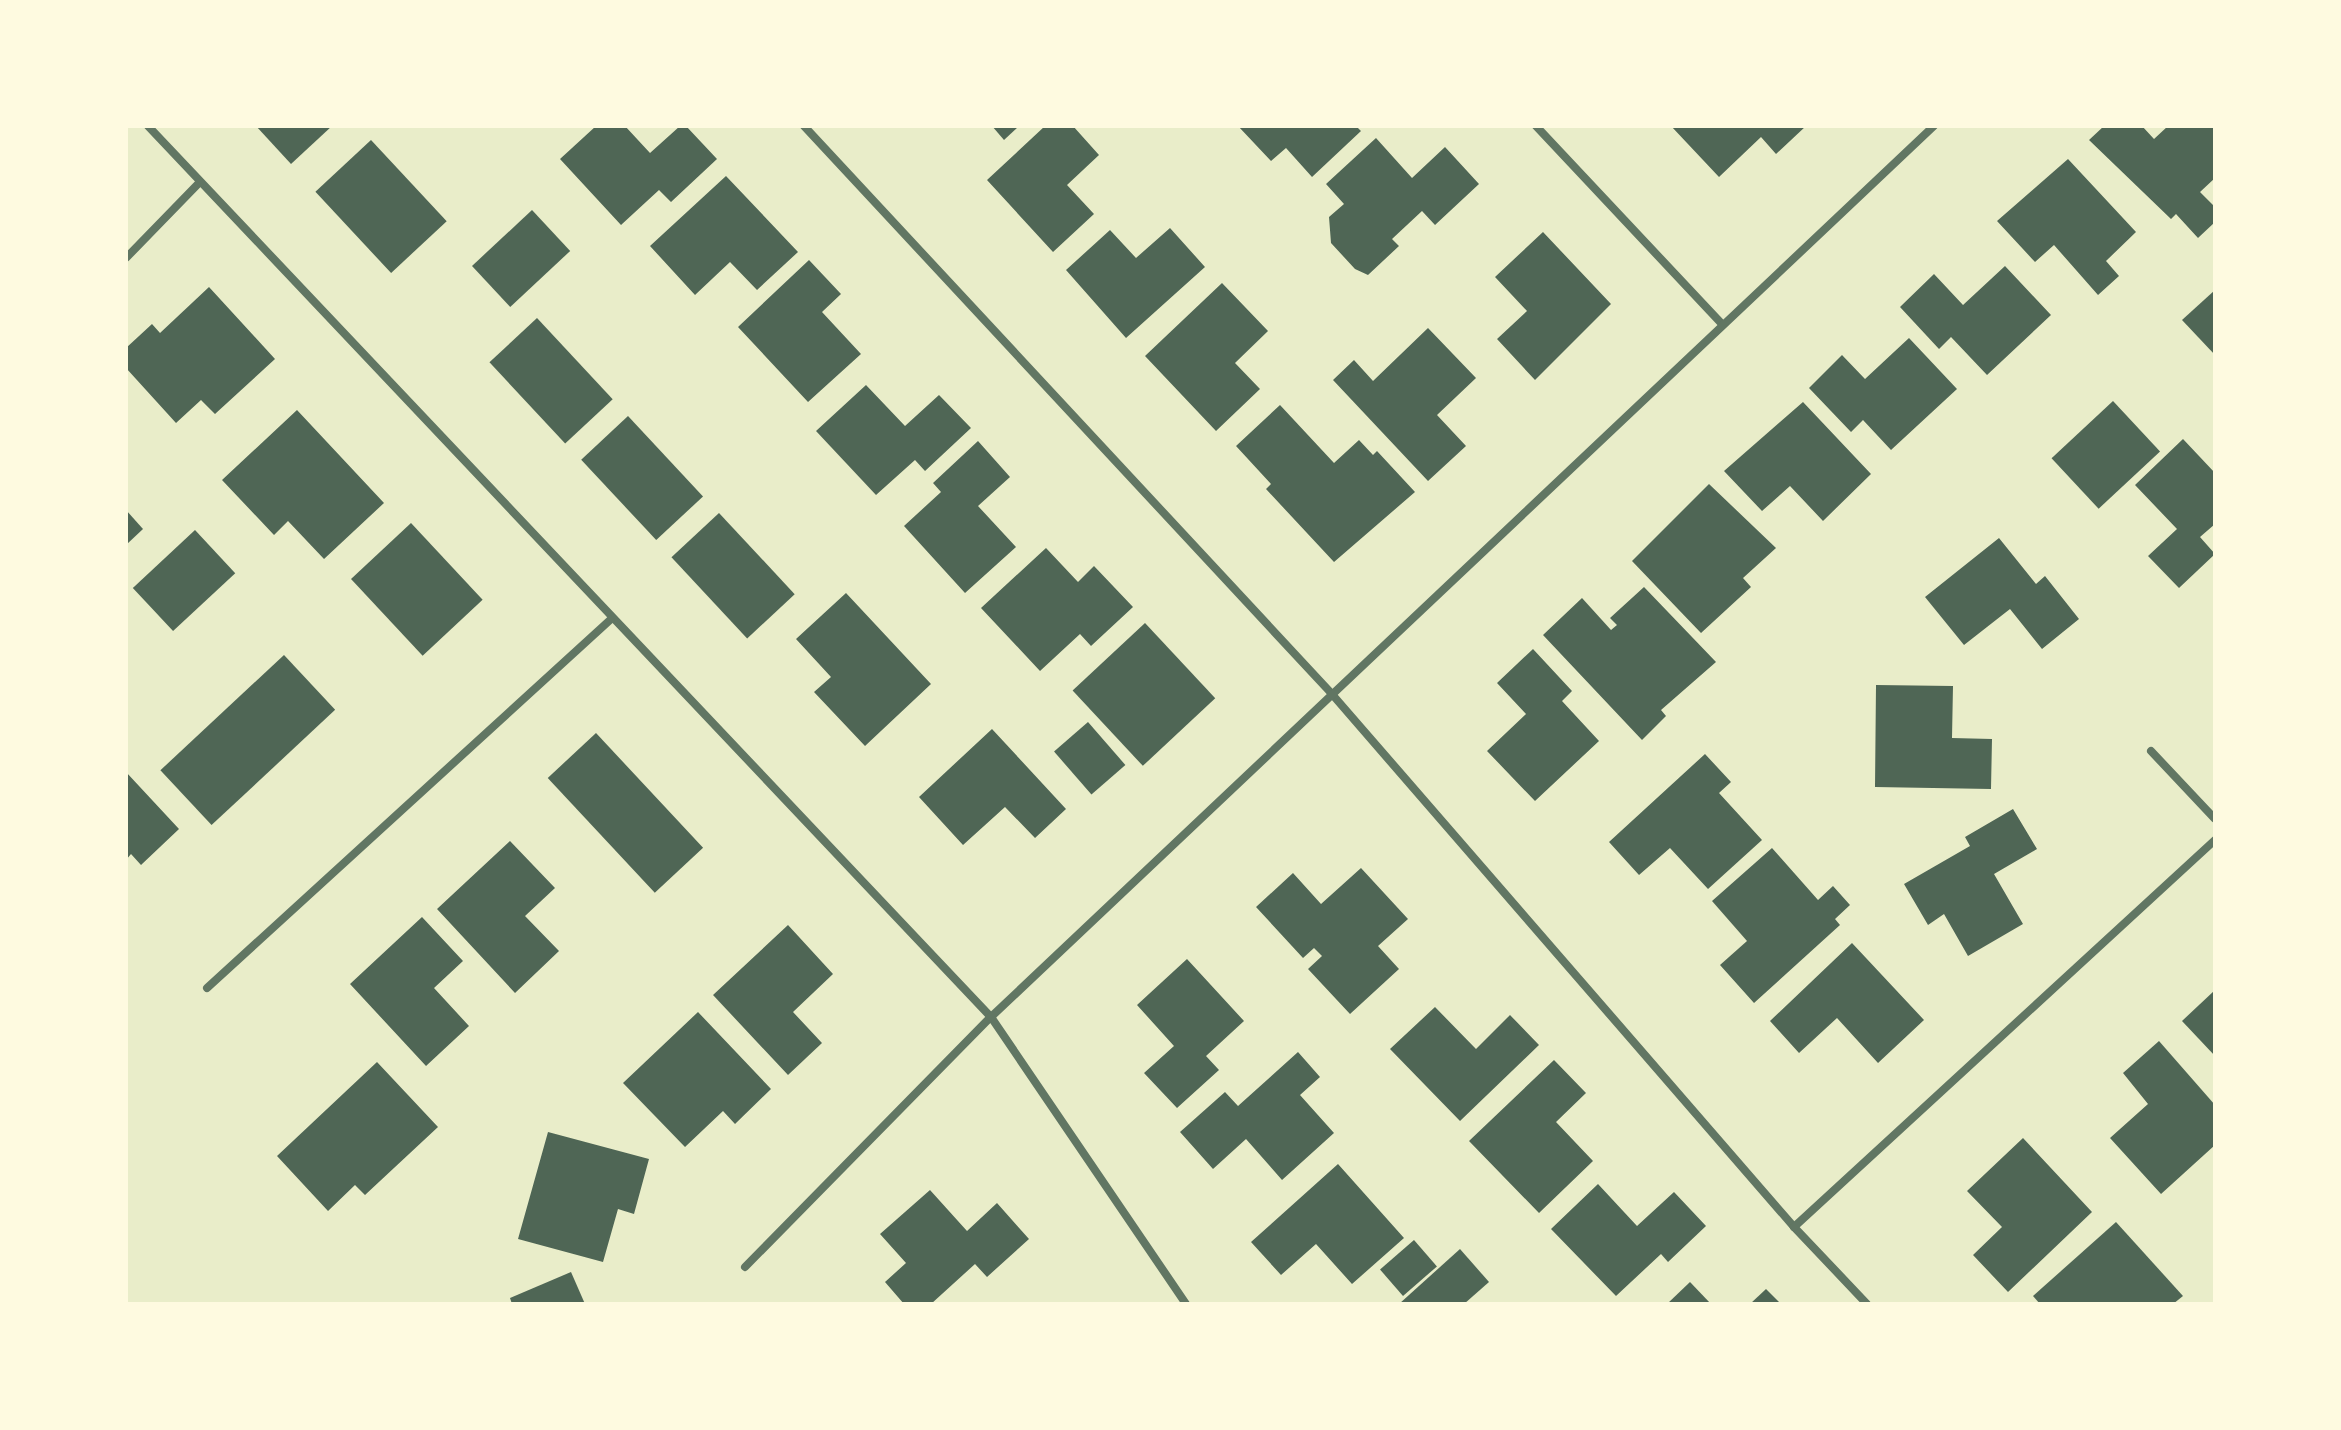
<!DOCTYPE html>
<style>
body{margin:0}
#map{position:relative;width:2341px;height:1430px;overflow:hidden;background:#e9edc9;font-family:"Public Sans",sans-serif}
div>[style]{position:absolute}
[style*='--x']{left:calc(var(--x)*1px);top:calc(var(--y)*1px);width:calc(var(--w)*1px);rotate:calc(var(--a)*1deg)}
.building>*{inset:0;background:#4f6655;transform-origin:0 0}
.minor>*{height:8px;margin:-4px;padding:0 4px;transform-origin:4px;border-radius:4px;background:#617663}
span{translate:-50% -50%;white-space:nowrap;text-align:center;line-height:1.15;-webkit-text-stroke:8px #fefae0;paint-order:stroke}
.frame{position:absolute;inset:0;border:128px solid #fefae0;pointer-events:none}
</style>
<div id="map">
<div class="building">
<div style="clip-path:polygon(256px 126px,332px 126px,291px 164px)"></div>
<div style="clip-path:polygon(596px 126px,625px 126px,650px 153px,680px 126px,686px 126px,717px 159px,671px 202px,659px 190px,621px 225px,560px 159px)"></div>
<div style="clip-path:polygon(992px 126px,1019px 126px,1004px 140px)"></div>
<div style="clip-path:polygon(1045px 126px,1073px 126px,1099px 155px,1067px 185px,1094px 214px,1053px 252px,987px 180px)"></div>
<div style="clip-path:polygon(1238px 126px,1356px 126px,1361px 131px,1312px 177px,1286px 148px,1271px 161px)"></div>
<div style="clip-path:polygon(1671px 126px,1806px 126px,1776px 154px,1761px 137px,1719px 177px)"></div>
<div style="clip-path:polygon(2104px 126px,2142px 126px,2154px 139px,2168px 126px,2215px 126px,2215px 178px,2200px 192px,2215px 207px,2215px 222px,2198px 238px,2176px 214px,2171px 219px,2089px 140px)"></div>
<div style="clip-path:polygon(1376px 138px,1412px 178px,1445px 147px,1479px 184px,1435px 225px,1422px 211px,1392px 239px,1399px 246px,1368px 275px,1355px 269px,1331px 243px,1329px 217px,1344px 204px,1326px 184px)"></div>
<div style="left:371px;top:140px;width:111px;height:76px;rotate:47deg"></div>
<div style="clip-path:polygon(2068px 159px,2136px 232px,2106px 261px,2119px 276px,2098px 295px,2054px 245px,2035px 262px,1997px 221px)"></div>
<div style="clip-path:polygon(726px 176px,798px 252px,757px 290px,730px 262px,695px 295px,650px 246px)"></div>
<div style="left:532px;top:210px;width:56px;height:82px;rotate:47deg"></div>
<div style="clip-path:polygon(1170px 228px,1205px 267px,1126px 338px,1066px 270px,1110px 230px,1136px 258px)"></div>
<div style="clip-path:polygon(1543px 232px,1611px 304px,1535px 380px,1497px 339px,1527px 311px,1495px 277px)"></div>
<div style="clip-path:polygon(809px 260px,841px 294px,822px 312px,861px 354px,808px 402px,738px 327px)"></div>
<div style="clip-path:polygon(2005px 266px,2051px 315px,1987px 375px,1951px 337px,1939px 349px,1900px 307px,1934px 274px,1963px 305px)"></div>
<div style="clip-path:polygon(1222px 283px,1268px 331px,1235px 363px,1260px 389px,1216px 431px,1145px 356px)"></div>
<div style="clip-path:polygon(209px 287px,275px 359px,215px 414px,201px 400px,176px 423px,126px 368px,126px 348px,152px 324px,160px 333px)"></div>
<div style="clip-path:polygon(2215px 290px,2215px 355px,2182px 320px)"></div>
<div style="left:537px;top:318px;width:111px;height:65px;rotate:47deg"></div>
<div style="clip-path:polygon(1428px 328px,1476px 378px,1437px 415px,1466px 446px,1428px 481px,1333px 380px,1354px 360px,1373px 381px)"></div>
<div style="clip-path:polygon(1909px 338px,1957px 389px,1891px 450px,1863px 420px,1851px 432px,1809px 388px,1842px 355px,1865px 379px)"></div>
<div style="clip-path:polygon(866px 385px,905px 426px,939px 395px,971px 428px,925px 471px,915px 460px,876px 495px,816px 431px)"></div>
<div style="left:2113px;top:401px;width:69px;height:84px;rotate:47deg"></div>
<div style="clip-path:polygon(1803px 402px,1871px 474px,1823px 521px,1790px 486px,1762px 511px,1724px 471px)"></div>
<div style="clip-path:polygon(1280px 405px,1334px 463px,1359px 440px,1373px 455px,1377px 451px,1415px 492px,1334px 562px,1266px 489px,1271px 484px,1236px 446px)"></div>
<div style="clip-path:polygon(297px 410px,384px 503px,324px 559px,288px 521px,274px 535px,222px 480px)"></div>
<div style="left:628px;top:416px;width:110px;height:64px;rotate:47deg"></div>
<div style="clip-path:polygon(2183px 439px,2215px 473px,2215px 524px,2200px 537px,2215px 554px,2179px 588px,2148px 556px,2177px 529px,2135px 485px)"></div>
<div style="clip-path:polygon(978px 441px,1010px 477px,978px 506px,1016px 547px,965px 593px,904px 526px,941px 492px,933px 483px)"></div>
<div style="clip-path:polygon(1709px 484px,1776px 548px,1743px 578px,1751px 587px,1701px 633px,1632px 561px)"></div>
<div style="clip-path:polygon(126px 510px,143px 529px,126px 545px)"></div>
<div style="left:719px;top:513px;width:111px;height:65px;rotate:47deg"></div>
<div style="left:411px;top:523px;width:105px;height:82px;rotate:47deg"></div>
<div style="left:195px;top:530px;width:59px;height:85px;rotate:47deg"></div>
<div style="clip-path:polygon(1999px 538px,2036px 584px,2045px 576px,2079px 619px,2042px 649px,2010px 609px,1964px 645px,1925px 597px)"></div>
<div style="clip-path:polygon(1046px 548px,1078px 582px,1094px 566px,1133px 607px,1091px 646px,1080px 634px,1040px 671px,981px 608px)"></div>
<div style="clip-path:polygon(1644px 587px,1716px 662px,1661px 710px,1666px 716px,1642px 740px,1543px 635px,1582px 598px,1611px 630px,1617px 625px,1610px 618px)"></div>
<div style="clip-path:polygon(846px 593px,931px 684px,865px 746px,814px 692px,831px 677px,796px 639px)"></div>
<div style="left:1145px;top:623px;width:103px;height:99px;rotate:47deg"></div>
<div style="clip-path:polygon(1533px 649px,1572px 691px,1562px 701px,1599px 741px,1535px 801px,1487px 751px,1526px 714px,1497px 683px)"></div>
<div style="left:284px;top:655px;width:75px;height:169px;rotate:47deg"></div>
<div style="clip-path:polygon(1876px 685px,1953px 686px,1952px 738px,1992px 739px,1991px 789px,1875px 787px)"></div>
<div style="left:1088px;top:722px;width:57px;height:45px;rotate:49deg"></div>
<div style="clip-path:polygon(992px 729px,1066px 809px,1035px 838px,1005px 807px,963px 845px,919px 797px)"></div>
<div style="left:596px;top:733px;width:157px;height:66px;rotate:47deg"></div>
<div style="clip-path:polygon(1705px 754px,1731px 782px,1719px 793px,1762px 840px,1708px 889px,1670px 848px,1639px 875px,1609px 842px)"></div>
<div style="clip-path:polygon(126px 772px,179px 829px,141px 865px,131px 854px,126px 860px)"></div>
<div style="clip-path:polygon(2013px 809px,2037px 849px,1994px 874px,2023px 924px,1968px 956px,1944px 914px,1928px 925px,1904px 884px,1970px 846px,1965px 837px)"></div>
<div style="clip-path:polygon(510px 841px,555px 888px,525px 916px,559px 951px,515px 993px,437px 909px)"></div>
<div style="clip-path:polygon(1772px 848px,1818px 900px,1833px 886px,1850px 905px,1835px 919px,1840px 925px,1754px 1003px,1720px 965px,1747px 941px,1712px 901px)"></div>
<div style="clip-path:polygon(1361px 868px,1408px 919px,1378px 946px,1399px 969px,1350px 1014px,1308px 969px,1322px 956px,1314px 948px,1303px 958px,1256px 907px,1293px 873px,1321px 904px)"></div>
<div style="clip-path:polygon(422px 917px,463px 961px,434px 988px,469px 1026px,426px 1066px,350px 984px)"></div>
<div style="clip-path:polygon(788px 925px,833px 974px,793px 1012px,822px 1043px,788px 1075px,713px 995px)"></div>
<div style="clip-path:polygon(1852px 943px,1924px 1020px,1878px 1063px,1837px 1018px,1799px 1053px,1770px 1021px)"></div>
<div style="clip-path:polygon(1187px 959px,1244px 1021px,1206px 1056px,1219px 1070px,1177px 1108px,1144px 1073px,1174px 1046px,1137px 1005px)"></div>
<div style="clip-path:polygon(2215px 990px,2215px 1056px,2182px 1021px)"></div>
<div style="clip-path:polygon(1435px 1007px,1476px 1049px,1510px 1015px,1539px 1045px,1460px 1121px,1390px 1049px)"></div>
<div style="clip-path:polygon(698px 1012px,771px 1089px,735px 1124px,723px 1111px,685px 1147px,623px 1083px)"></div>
<div style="clip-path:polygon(2159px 1041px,2215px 1105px,2215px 1145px,2161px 1194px,2110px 1138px,2148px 1104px,2123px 1073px)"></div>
<div style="clip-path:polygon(1298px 1052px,1320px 1077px,1300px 1095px,1334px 1133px,1282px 1180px,1246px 1139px,1213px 1169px,1180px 1132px,1225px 1092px,1238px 1106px)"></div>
<div style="clip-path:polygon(1554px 1060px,1586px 1093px,1556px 1122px,1593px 1161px,1539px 1213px,1469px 1141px)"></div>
<div style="clip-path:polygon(377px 1062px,438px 1127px,365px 1195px,355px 1185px,328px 1211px,277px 1156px)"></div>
<div style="clip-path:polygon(548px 1132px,649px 1159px,634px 1214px,618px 1209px,603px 1262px,518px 1239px)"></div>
<div style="clip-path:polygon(2023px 1138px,2092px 1212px,2008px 1292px,1973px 1255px,2002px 1227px,1967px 1191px)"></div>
<div style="clip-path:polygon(1338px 1164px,1404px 1238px,1352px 1284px,1316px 1244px,1281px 1275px,1251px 1242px)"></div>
<div style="clip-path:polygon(1598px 1184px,1637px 1226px,1674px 1192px,1706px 1226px,1668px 1262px,1661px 1254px,1616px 1296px,1551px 1229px)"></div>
<div style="clip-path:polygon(930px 1190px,967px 1231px,997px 1203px,1029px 1239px,987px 1277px,975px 1264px,931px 1304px,904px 1304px,885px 1282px,906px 1263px,880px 1234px)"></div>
<div style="clip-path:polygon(2116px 1222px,2183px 1296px,2173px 1304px,2040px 1304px,2033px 1296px)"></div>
<div style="left:1414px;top:1240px;width:35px;height:45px;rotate:49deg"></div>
<div style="clip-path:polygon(1460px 1249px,1489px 1282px,1464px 1304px,1399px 1304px)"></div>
<div style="clip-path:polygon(571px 1272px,585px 1304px,512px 1304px,510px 1298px)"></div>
<div style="clip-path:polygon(1690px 1282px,1711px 1304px,1667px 1304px)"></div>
<div style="clip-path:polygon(1766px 1289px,1781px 1304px,1750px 1304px)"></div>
</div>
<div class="minor">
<div style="--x:148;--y:126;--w:1227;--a:46.59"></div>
<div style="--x:991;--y:1017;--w:347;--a:55.8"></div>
<div style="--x:804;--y:126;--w:774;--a:47.09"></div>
<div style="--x:1331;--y:693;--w:707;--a:49.07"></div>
<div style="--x:1794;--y:1227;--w:106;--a:46.5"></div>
<div style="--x:1536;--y:126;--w:272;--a:46.8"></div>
<div style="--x:126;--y:258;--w:106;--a:-45.8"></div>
<div style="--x:2151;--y:751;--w:93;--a:46.7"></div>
<div style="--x:207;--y:988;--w:546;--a:-42.4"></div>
<div style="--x:1794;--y:1227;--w:572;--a:-42.59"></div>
<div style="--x:745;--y:1267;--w:351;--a:-45.5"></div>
<div style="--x:991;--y:1017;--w:1297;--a:-43.38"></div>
</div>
<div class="frame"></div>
</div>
